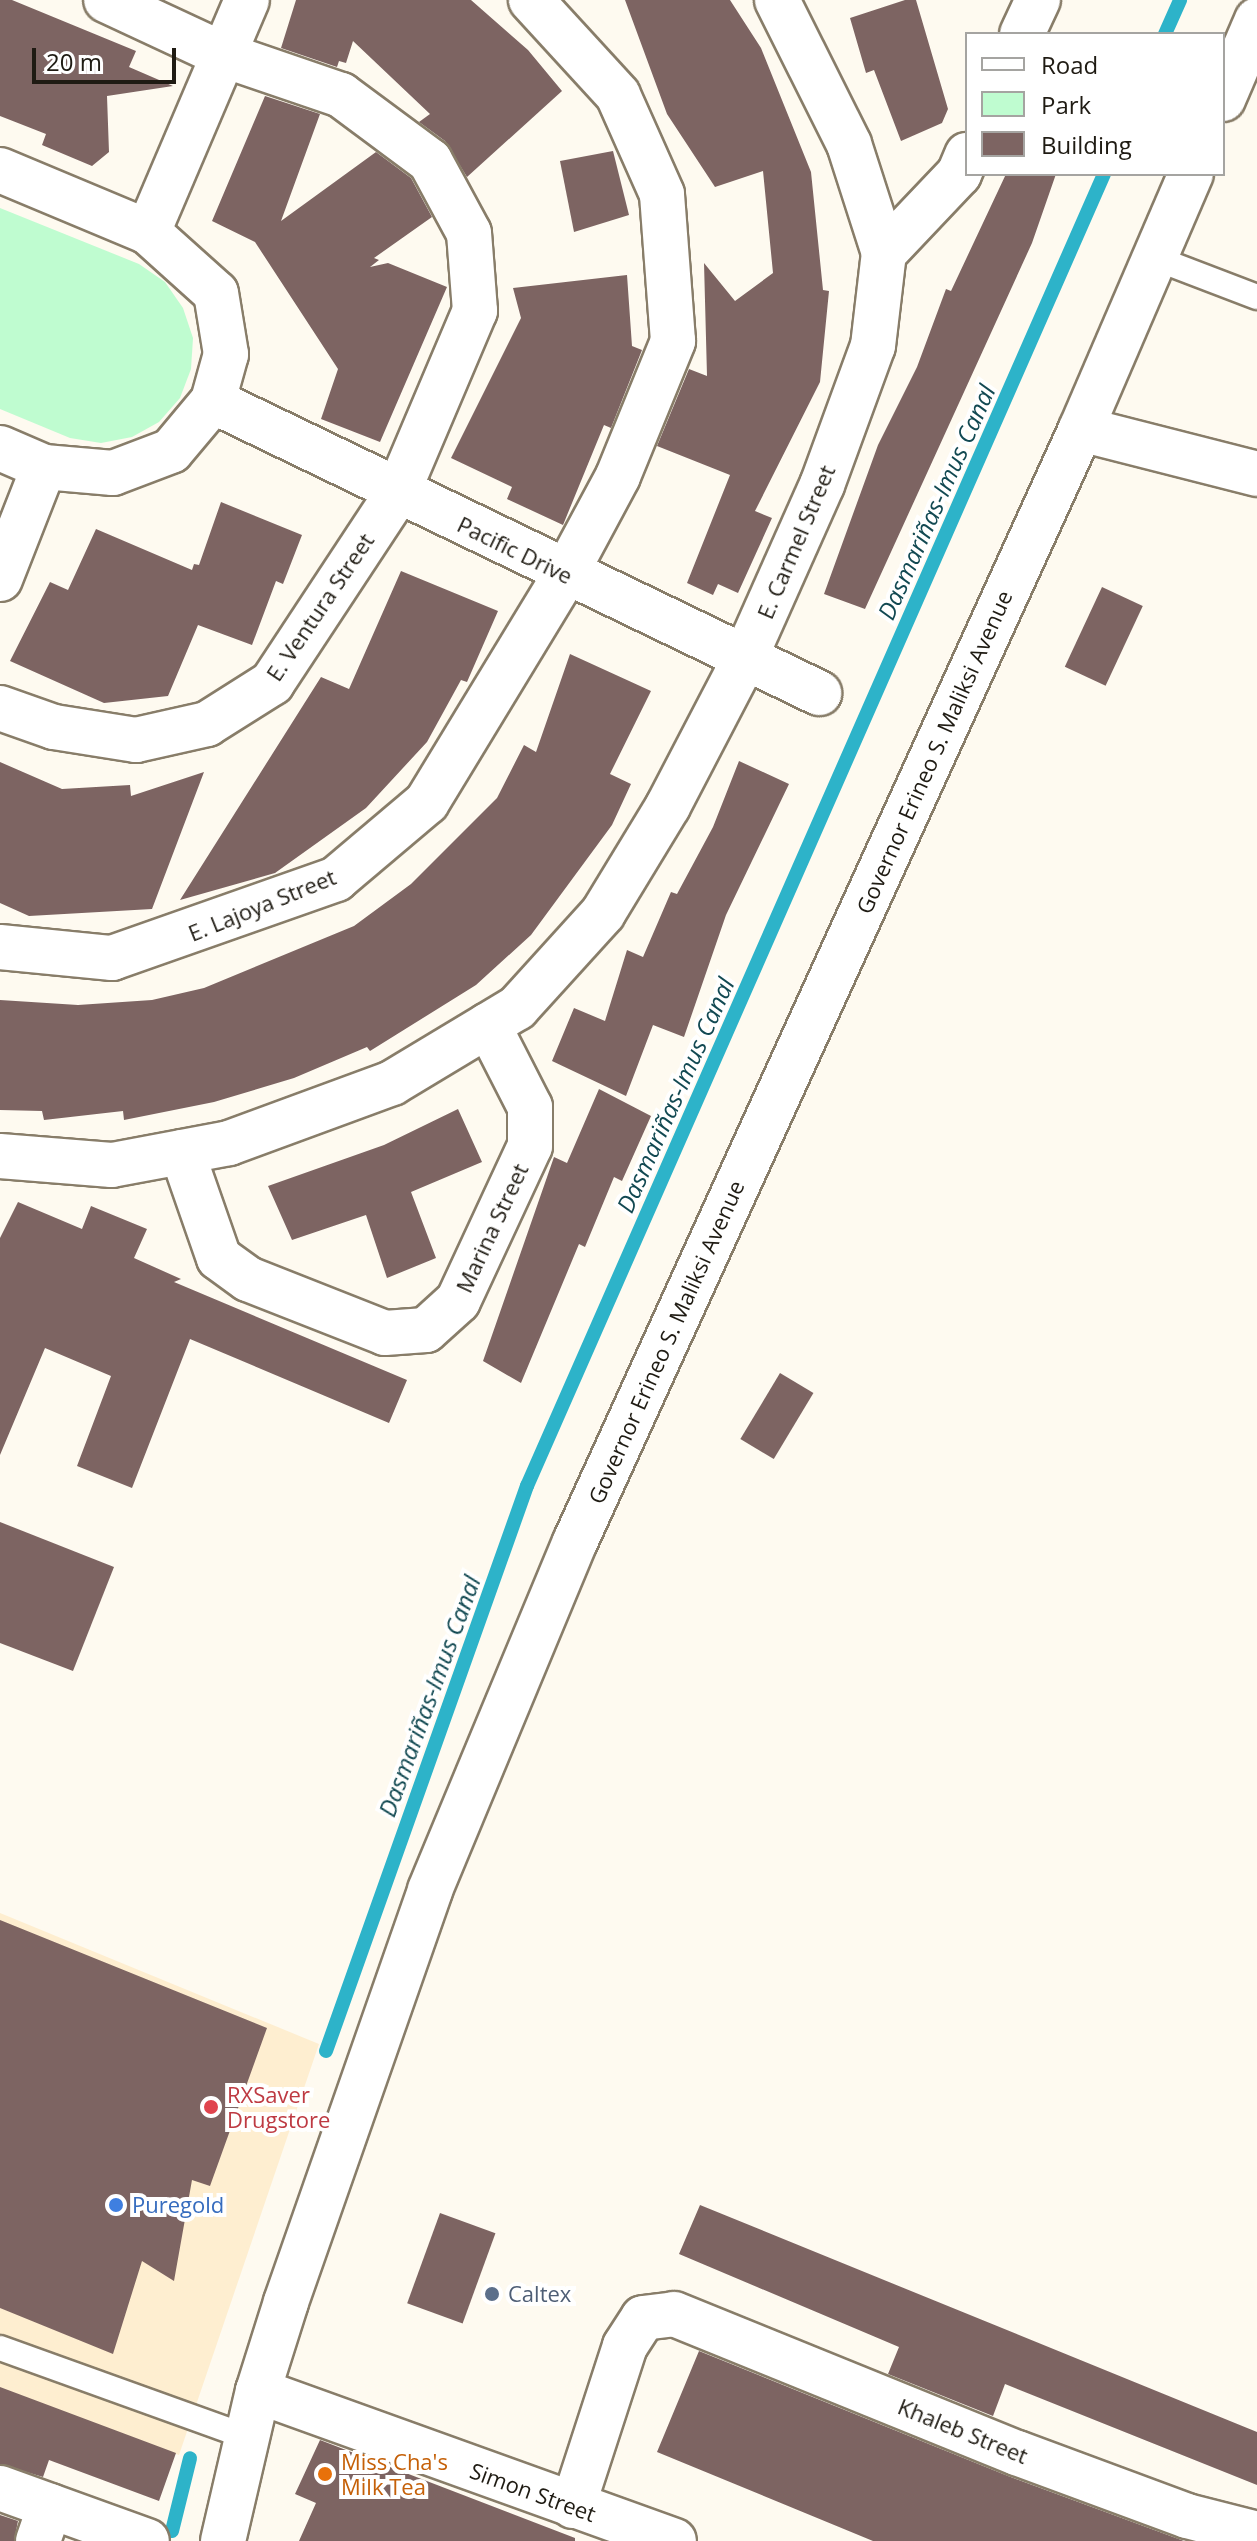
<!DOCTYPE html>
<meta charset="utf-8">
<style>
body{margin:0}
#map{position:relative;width:1257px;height:2541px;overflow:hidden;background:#fefaf0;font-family:"Open Sans",sans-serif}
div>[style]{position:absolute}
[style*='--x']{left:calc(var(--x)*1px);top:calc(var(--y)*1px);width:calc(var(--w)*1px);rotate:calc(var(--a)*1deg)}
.built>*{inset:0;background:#feeed0}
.green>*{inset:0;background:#bffcd0}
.stream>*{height:14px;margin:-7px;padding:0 7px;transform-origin:7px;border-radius:7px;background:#2db3c9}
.building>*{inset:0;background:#7d6462;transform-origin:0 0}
.roads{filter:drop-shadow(2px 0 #887d69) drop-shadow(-2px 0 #887d69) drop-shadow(0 2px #887d69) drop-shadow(0 -2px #887d69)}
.service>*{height:24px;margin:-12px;padding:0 12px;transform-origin:12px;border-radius:12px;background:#fff}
.minor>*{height:44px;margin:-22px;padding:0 22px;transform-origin:22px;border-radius:22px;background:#fff}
.secondary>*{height:44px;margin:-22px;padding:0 22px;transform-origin:22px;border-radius:22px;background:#fff}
.dots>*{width:22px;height:22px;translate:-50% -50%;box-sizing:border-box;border:4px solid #fff;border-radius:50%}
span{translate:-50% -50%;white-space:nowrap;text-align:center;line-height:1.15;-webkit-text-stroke:8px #fff;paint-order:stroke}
.street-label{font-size:22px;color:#1f1b13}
.health-label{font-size:22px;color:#be3a42}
.left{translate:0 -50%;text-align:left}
.shop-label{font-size:22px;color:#366cbe}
.service-label{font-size:22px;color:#4e5e75}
.food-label{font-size:22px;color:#c56008}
.water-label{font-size:24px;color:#124952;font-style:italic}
.legend{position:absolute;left:965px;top:32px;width:260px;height:144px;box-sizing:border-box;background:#fff;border:2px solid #a5a4a1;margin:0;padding:10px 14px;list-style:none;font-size:24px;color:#1f1b13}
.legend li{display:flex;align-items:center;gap:16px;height:40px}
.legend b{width:40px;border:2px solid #a5a4a1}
.scale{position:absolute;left:32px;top:48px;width:144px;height:36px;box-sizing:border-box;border:4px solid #1f1b13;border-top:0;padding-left:10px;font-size:24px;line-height:28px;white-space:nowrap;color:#1f1b13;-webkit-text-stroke:6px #fff;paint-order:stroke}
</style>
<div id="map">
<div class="built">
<div style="clip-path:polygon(0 1913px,319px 2044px,179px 2455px,0 2397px)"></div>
</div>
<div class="green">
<div style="clip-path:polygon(0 208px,139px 264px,165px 282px,183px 308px,193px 338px,191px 369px,180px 398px,159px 422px,132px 437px,101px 443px,70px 438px,0 409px)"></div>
</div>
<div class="stream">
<div style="--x:1165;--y:34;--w:37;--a:-66"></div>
<div style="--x:326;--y:2051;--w:600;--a:-70.42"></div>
<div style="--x:527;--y:1486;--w:1433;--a:-66.26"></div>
<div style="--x:172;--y:2531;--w:75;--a:-76.1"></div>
</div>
<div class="building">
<div style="clip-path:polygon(0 0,12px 0,136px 51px,129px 67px,173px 86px,107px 96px,109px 152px,92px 166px,42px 145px,46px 134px,0 116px)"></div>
<div style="clip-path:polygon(296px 0,471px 0,528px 50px,562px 91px,467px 177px,445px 141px,419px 122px,430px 114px,353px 41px,346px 63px,339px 61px,337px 67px,281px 48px)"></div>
<div style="clip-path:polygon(625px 0,730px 0,761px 48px,811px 172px,823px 290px,829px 291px,820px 382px,755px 511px,772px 518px,738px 593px,718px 584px,713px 595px,687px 583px,730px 475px,657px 446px,689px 369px,707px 376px,704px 263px,735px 301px,773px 273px,763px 171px,715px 187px,667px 114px)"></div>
<div style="clip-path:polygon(905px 0,916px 0,948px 109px,942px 123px,901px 141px,874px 70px,866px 73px,850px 18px)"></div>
<div style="clip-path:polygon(265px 96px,320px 114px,281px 221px,376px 152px,411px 178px,432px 217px,374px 258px,379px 260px,370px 267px,388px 263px,447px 287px,380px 442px,321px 419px,338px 369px,255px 242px,212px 221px)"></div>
<div style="clip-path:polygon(613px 151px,629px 215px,574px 232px,560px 161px)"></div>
<div style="clip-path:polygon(1006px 174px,1056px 174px,1032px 243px,865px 609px,824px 594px,878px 445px,917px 367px,946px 289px,951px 291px)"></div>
<div style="clip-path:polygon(627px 275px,632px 346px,642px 350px,611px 428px,604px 425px,563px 525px,507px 499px,512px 487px,451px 458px,521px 318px,513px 288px)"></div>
<div style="clip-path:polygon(221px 502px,302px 535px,283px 584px,276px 581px,252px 645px,198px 625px,168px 696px,104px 703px,10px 661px,50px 582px,68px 590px,96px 529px,192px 570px,194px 564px,199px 565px)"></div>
<div style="clip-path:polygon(401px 571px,498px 611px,467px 682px,461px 680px,427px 742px,366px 808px,275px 873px,180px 900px,321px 677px,349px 689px)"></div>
<div style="left:1102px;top:587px;width:45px;height:88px;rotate:25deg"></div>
<div style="clip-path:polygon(570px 654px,651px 691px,610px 774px,631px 784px,612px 825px,531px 935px,476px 985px,370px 1051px,367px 1047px,294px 1078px,214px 1102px,124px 1120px,123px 1111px,44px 1120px,42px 1111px,0 1110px,0 1000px,78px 1005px,152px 1000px,204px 988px,354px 926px,411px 884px,497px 798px,524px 745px,536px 752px)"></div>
<div style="clip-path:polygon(739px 761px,789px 784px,726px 915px,684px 1037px,653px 1025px,626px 1096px,552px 1061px,574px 1008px,605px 1021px,627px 950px,643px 957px,671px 892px,677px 894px,713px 827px)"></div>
<div style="clip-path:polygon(0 762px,62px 789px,130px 785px,131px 796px,204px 772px,152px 909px,29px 916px,0 903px)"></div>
<div style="clip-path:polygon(599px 1089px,651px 1116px,622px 1181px,614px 1177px,585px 1247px,579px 1244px,521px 1383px,483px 1361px,554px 1157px,567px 1163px)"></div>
<div style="clip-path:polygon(458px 1109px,482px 1162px,411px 1192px,436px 1258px,387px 1278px,366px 1215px,292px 1240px,268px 1186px,384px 1145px)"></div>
<div style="clip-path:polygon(18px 1202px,82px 1229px,91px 1206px,147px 1229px,134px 1258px,181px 1279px,174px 1282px,407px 1380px,389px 1423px,190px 1339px,132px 1488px,77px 1466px,111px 1376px,45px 1348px,0 1455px,0 1238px)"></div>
<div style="left:780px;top:1373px;width:39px;height:77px;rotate:31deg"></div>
<div style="clip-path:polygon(0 1522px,114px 1567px,73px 1671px,0 1643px)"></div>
<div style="clip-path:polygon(0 1920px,267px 2028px,210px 2186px,192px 2180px,174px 2281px,142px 2261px,113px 2354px,0 2308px)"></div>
<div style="clip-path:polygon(700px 2205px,1257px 2432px,1257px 2485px,1005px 2384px,993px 2416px,888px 2374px,899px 2347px,679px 2254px)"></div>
<div style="left:440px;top:2213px;width:59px;height:96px;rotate:20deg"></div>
<div style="clip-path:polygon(699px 2351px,1008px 2476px,1184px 2541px,873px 2541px,657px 2452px)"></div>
<div style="clip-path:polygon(0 2387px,176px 2453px,159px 2501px,49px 2460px,43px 2477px,0 2464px)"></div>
<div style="clip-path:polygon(320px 2440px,575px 2538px,575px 2541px,299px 2541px,316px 2503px,295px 2494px)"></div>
<div style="clip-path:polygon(0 2515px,18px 2521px,14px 2541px,0 2541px)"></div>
</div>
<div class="roads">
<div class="service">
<div style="--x:1155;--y:258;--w:109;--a:20.9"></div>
<div style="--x:0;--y:2348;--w:263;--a:19.8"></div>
</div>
<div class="minor">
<div style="--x:1022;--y:34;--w:38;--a:-65"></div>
<div style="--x:0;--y:170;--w:160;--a:22.7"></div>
<div style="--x:148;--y:232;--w:91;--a:41.9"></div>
<div style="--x:216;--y:293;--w:62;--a:80.7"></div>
<div style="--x:226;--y:354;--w:49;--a:105.5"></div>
<div style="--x:213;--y:401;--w:65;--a:130"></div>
<div style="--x:171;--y:451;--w:62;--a:159.2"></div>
<div style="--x:113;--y:473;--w:69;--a:-175"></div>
<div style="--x:44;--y:467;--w:48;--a:-156.6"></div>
<div style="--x:148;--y:232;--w:252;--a:-66.9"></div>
<div style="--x:884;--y:253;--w:109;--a:-46.5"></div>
<div style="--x:959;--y:174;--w:21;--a:-67"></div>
<div style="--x:213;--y:401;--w:673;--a:25.73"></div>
<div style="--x:1081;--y:429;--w:182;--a:14.3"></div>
<div style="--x:0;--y:579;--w:120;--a:-68.6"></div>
<div style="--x:0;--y:708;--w:57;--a:19.4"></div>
<div style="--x:54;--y:727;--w:83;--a:9"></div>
<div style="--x:136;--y:740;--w:73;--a:-12.7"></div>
<div style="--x:207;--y:724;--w:77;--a:-32.2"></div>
<div style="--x:272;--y:683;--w:229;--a:-56.6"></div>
<div style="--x:398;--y:492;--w:197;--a:-67"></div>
<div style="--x:475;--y:311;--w:78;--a:-94.4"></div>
<div style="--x:469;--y:233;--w:82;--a:-118.4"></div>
<div style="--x:430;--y:161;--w:111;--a:-143.4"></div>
<div style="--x:341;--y:95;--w:124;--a:-161.1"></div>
<div style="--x:224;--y:55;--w:130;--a:-155"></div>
<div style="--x:0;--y:947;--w:113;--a:5.6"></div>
<div style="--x:112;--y:958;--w:238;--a:-19.4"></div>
<div style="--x:336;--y:879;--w:119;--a:-40.2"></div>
<div style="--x:427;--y:802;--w:266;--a:-58.7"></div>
<div style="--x:565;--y:575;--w:112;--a:-61.8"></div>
<div style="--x:618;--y:476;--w:146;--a:-67.8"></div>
<div style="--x:673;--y:341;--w:147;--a:-94.3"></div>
<div style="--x:662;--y:194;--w:108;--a:-114"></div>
<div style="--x:618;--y:95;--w:129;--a:-132.5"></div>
<div style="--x:182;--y:1152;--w:112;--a:70.8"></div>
<div style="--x:219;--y:1258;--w:36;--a:36"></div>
<div style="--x:248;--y:1279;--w:147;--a:21.5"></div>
<div style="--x:385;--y:1333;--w:41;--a:-4.2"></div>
<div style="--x:426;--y:1330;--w:43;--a:-42.2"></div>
<div style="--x:458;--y:1301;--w:171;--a:-65.1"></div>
<div style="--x:530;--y:1146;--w:39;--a:-90"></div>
<div style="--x:530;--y:1107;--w:92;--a:-117.1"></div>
<div style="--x:0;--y:1156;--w:112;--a:4.6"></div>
<div style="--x:112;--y:1165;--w:119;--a:-10.6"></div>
<div style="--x:229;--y:1143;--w:174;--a:-20.2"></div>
<div style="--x:392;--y:1083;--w:146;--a:-31"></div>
<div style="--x:517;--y:1008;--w:128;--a:-47.8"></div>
<div style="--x:603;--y:913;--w:125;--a:-58.7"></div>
<div style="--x:668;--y:806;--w:165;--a:-62.5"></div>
<div style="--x:744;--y:660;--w:192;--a:-66"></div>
<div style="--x:822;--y:485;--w:148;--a:-69.9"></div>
<div style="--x:873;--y:346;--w:94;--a:-83.3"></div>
<div style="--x:884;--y:253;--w:114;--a:-107.8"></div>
<div style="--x:849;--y:144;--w:161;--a:-116.6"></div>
<div style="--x:258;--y:2391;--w:442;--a:19.8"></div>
<div style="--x:0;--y:2488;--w:156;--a:19.8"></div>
<div style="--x:573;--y:2506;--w:168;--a:-72"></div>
<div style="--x:625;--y:2346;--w:33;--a:-57"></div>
<div style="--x:643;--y:2318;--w:31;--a:-7"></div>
<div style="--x:674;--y:2314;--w:370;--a:22.1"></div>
<div style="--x:1017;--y:2453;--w:181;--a:20.3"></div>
<div style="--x:1187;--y:2516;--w:72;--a:14.4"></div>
<div style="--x:38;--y:2541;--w:37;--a:-71"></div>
</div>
<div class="secondary">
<div style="--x:1223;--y:99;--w:86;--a:-66.7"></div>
<div style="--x:223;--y:2541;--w:154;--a:-76.9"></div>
<div style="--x:258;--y:2391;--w:93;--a:-72.5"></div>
<div style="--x:286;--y:2302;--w:436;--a:-70.7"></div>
<div style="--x:430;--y:1890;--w:377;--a:-67.4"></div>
<div style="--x:575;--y:1542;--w:1223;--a:-65.55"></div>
<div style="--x:1081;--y:429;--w:278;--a:-66.7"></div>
</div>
</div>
<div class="dots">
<div style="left:211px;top:2107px;background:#e0444e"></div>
<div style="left:116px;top:2205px;background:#3f7fe0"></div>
<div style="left:492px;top:2294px;background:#5c6f8a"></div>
<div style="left:325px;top:2474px;background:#e8710a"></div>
</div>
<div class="street-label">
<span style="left:796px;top:542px;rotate:-67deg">E. Carmel Street</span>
<span style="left:515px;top:550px;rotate:26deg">Pacific Drive</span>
<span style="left:320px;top:607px;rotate:-56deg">E. Ventura Street</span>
<span style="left:934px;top:752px;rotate:-66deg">Governor Erineo S. Maliksi Avenue</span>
<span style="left:262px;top:905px;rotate:-22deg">E. Lajoya Street</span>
<span style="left:492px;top:1228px;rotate:-65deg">Marina Street</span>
<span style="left:666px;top:1342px;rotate:-66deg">Governor Erineo S. Maliksi Avenue</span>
<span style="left:963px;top:2431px;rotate:22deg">Khaleb Street</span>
<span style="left:533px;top:2492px;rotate:20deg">Simon Street</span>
</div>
<div class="health-label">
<span class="left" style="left:227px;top:2107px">RXSaver<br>Drugstore</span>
</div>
<div class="shop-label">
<span class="left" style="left:132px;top:2205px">Puregold</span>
</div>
<div class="service-label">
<span class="left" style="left:508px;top:2294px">Caltex</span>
</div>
<div class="food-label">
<span class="left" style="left:341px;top:2474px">Miss Cha's<br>Milk Tea</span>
</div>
<div class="water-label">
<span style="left:936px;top:502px;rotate:-66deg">Dasmariñas-Imus Canal</span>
<span style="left:675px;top:1095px;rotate:-66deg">Dasmariñas-Imus Canal</span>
<span style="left:429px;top:1696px;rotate:-70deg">Dasmariñas-Imus Canal</span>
</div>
<ul class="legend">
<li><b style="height:10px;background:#fff"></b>Road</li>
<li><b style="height:22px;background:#bffcd0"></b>Park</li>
<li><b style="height:22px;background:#7d6462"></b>Building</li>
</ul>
<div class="scale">20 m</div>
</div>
